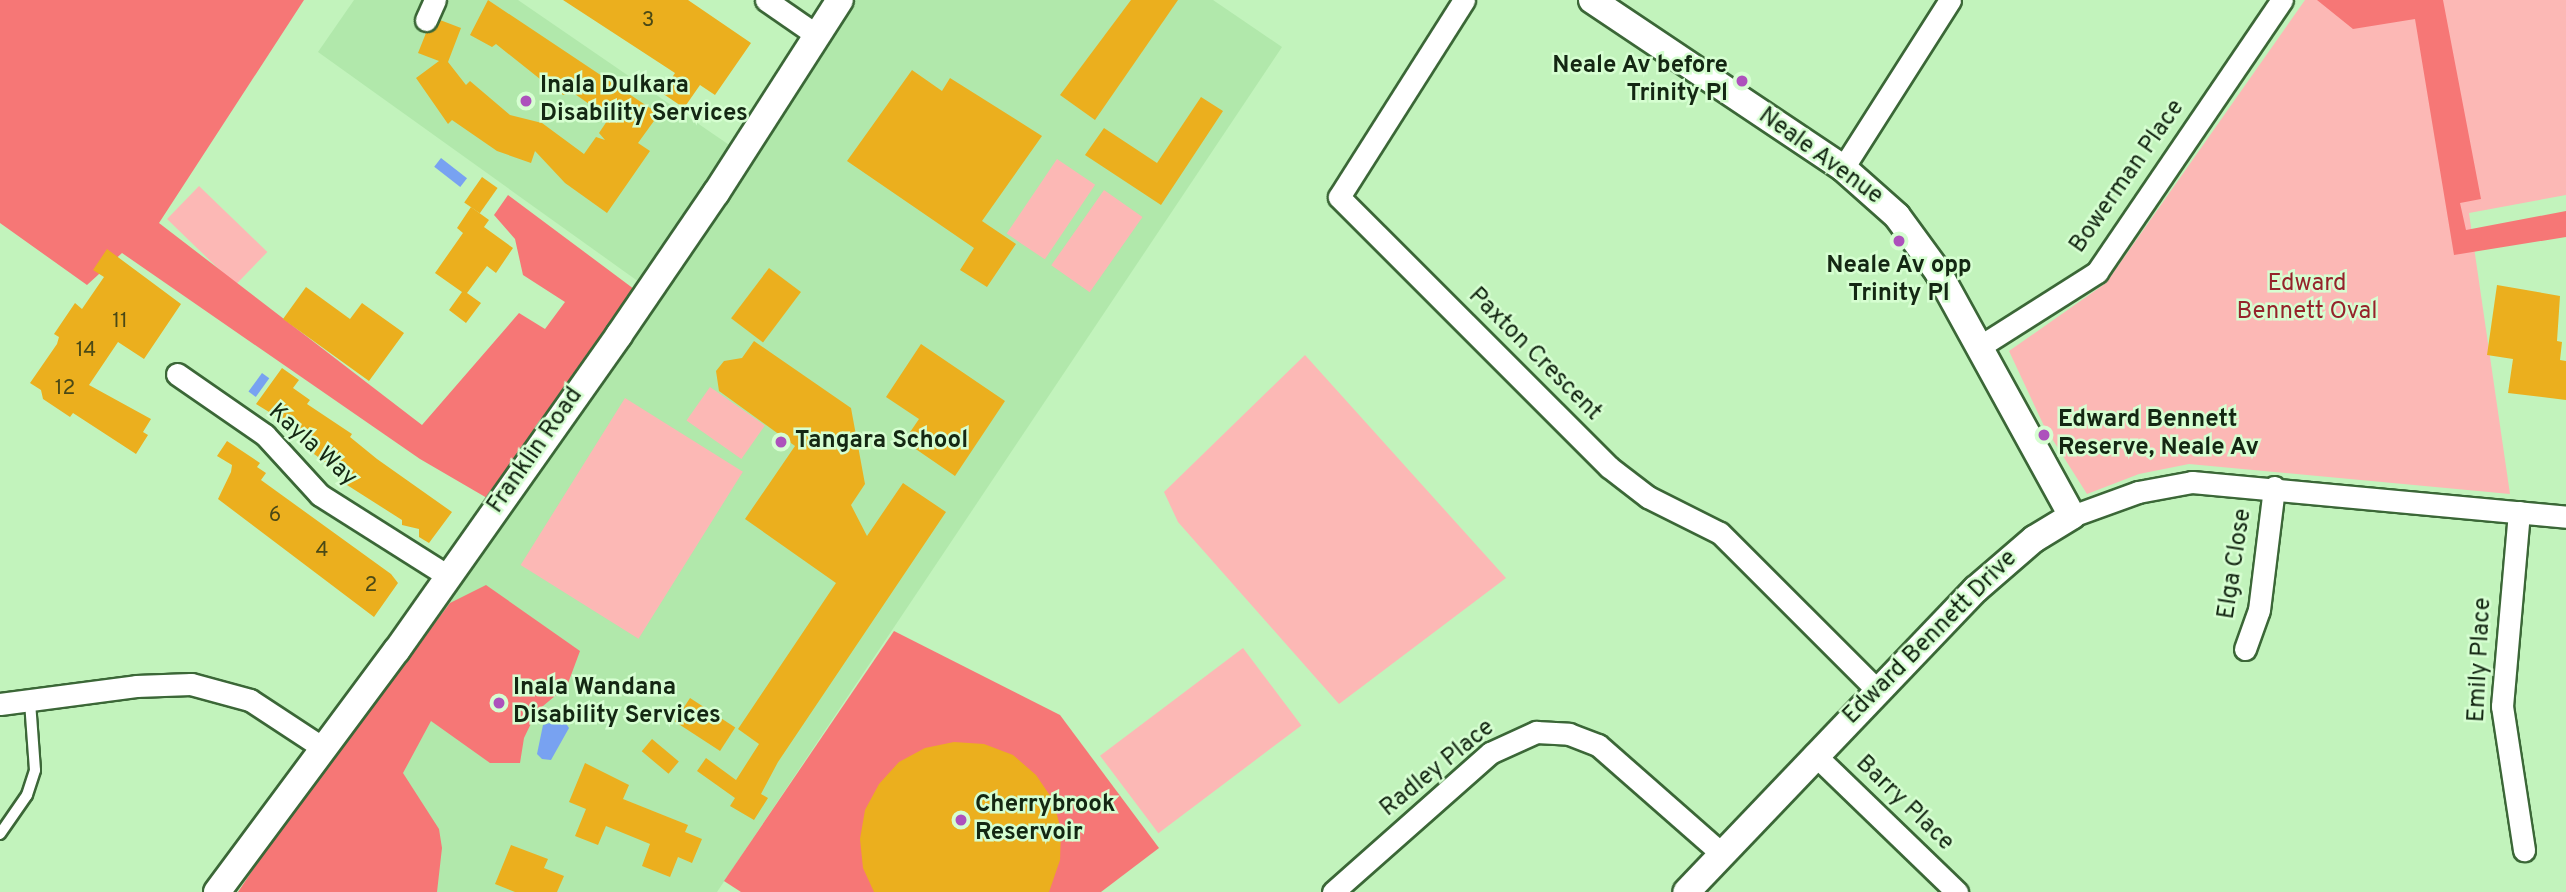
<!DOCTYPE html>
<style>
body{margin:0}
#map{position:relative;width:2566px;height:892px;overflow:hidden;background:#c2f3bc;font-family:Overpass,sans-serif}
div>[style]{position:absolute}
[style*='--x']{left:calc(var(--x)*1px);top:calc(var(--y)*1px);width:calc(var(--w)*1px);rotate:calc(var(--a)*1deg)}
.built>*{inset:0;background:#b1e8ab}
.green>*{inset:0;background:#fcb8b5;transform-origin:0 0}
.forest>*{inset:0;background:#f67776}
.water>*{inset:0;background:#78a2f1;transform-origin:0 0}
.building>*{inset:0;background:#ebaf1e;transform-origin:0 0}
.roads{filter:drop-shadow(2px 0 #3b6737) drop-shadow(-2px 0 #3b6737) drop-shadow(0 2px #3b6737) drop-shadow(0 -2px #3b6737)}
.service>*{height:10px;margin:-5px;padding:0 5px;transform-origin:5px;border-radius:5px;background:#fff}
.minor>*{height:21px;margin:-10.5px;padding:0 10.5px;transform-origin:10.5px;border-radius:10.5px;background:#fff}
.tertiary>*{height:26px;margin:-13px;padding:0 13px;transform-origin:13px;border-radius:13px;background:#fff}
.dots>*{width:19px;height:19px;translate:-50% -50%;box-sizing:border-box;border:4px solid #d6fed1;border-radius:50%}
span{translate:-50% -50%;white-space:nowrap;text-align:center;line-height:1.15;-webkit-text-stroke:5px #d6fed1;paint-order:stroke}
.number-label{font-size:21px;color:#4a4916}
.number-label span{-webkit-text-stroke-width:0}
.poi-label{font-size:24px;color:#142713;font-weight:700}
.right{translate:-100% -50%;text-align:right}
.left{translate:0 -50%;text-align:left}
.street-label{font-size:24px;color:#142713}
.park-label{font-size:24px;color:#95232b}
</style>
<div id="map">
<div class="built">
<div style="clip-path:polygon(354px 0,518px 0,738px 151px,646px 287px,318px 52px)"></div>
<div style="clip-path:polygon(840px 0,1213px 0,1282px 47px,717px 892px,254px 892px,333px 755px)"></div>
</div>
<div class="green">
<div style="clip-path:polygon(2305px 0,2566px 0,2566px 195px,2469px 213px,2510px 494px,2189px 464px,2139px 474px,2087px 494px,2044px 426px,2009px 351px,2106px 283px)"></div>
<div style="left:1057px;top:159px;width:46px;height:90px;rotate:34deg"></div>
<div style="left:199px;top:186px;width:95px;height:46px;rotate:44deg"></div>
<div style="left:1104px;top:190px;width:47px;height:92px;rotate:35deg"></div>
<div style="clip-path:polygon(1305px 355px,1506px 578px,1339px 704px,1178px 522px,1164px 492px)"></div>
<div style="left:710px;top:387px;width:67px;height:41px;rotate:35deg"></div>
<div style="left:625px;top:398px;width:139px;height:197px;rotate:32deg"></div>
<div style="left:1243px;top:648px;width:97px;height:179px;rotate:53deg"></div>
</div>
<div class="forest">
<div style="clip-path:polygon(0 0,304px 0,159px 223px,422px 425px,519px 313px,545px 329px,565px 302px,523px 275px,515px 239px,494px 215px,508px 195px,634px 289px,487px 498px,420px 459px,122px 253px,87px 285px,0 223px)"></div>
<div style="clip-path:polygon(2317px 0,2443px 0,2481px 199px,2460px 203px,2466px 230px,2566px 211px,2566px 237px,2454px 255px,2415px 19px,2353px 29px)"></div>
<div style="clip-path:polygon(486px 585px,580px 651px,567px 686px,537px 711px,524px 738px,520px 763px,490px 763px,431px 721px,403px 773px,439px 829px,442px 848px,437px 892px,238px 892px,282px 826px,450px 603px)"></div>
<div style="clip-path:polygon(894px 631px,1060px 715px,1159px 848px,1101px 892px,741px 892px,724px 881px)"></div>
</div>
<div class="water">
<div style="left:441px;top:158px;width:33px;height:11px;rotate:38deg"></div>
<div style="left:262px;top:373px;width:9px;height:23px;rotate:36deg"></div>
<div style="clip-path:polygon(563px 719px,569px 728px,551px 760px,542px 759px,537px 754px,543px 725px)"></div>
</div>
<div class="building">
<div style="clip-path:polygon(488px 0,659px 114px,638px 143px,650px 151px,607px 213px,565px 183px,535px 151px,531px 163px,497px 151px,452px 120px,448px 124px,416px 78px,439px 61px,418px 53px,426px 33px,440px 20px,461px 28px,448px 62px,466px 85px,470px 81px,510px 115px,542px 123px,584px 154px,596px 137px,605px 140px,599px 133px,609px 118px,572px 92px,563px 95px,548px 79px,545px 83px,496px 44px,492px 47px,470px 35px)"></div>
<div style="clip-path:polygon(563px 0,688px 0,751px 43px,715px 95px,700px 85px,684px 108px,662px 93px,675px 73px)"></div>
<div style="clip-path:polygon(1131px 0,1178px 0,1095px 120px,1060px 95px)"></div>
<div style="clip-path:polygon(912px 70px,942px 91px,950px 78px,1042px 136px,982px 221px,1016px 244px,987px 287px,960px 270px,974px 248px,847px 161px)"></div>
<div style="clip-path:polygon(1201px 97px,1223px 111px,1161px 205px,1085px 155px,1104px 128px,1157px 163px)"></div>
<div style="left:482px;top:177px;width:19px;height:31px;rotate:35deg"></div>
<div style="clip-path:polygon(471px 207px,489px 220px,484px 227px,513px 248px,496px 273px,487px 266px,467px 293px,481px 303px,466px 323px,449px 310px,462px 292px,435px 273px,463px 233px,457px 228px)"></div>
<div style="clip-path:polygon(107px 249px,181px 304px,144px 359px,118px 342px,89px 385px,151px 419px,143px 432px,148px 435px,136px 454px,73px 413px,70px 417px,43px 399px,41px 390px,30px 383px,57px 344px,59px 337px,54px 334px,75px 303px,82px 309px,104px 277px,93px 270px)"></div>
<div style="left:769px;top:268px;width:40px;height:63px;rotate:37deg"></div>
<div style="clip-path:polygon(2497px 285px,2560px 296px,2557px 341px,2562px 342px,2560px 360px,2566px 361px,2566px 400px,2508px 393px,2513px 359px,2487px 355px)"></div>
<div style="clip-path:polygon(306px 287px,350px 319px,362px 303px,404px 333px,369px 381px,283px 319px)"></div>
<div style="clip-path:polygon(754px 341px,851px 408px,865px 484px,851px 505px,867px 536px,903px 483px,946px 512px,778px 762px,761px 794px,768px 798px,754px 820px,730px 806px,735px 798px,697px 771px,706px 758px,736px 780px,759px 744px,738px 729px,836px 583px,745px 519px,795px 446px,719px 391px,716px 371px,724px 361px,742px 358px)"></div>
<div style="clip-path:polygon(921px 344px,1005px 401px,955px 476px,904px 441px,919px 419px,886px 397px)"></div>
<div style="clip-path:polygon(282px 368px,299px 380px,293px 388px,310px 400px,307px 404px,352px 434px,350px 437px,377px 459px,452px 512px,429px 543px,419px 537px,419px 529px,402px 525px,402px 520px,347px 485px,347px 478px,314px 454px,317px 448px,303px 438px,305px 434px,256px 404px)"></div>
<div style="clip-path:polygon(227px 441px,260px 463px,257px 467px,266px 473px,261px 480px,391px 574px,398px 583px,374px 617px,218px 499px,231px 472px,232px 465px,217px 456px)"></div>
<div style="left:690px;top:698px;width:54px;height:28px;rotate:33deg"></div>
<div style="left:652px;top:739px;width:35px;height:16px;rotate:40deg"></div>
<div style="clip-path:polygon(954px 742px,984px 744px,1013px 755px,1036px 775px,1053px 800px,1061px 830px,1060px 860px,1049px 892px,874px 892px,863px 868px,860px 839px,865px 810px,879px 784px,899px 762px,925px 748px)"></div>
<div style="clip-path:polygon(585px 763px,629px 785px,623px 799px,688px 825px,685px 832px,702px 839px,692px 863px,678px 857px,670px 877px,642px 866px,650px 844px,606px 826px,598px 845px,575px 836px,586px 809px,569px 802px)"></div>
<div style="clip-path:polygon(511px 845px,548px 859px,544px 868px,564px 876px,557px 892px,515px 892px,495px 884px)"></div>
</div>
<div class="roads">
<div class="service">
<div style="--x:0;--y:834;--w:47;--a:-55.3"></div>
<div style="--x:27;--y:795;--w:26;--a:-72"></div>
<div style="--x:35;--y:770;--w:68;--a:-94.2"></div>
</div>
<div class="minor">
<div style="--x:766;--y:0;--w:60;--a:34.8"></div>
<div style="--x:1464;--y:0;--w:233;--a:122.4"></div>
<div style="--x:1339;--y:197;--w:382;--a:45"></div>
<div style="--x:1609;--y:467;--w:49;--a:37.6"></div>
<div style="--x:1648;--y:497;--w:80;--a:26.6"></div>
<div style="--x:1720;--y:533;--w:222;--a:45"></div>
<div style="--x:426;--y:20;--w:22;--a:-66"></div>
<div style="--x:1843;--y:168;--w:199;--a:-57.5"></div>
<div style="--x:1979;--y:347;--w:140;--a:-32.4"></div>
<div style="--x:2097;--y:272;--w:329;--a:-55.8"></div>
<div style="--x:177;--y:374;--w:107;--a:34.7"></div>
<div style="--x:265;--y:435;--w:81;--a:47.5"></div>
<div style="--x:320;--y:495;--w:151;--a:32.3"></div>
<div style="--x:2519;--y:512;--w:195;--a:95"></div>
<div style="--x:2502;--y:706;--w:146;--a:81.3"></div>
<div style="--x:2072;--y:516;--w:70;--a:-20"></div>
<div style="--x:2138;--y:492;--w:55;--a:-10.5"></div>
<div style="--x:2192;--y:482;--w:376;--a:5.3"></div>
<div style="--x:2245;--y:649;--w:41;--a:-70.3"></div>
<div style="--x:2259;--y:610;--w:124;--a:-83"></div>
<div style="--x:0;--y:704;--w:137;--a:-7.5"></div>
<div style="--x:136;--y:686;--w:55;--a:-2.1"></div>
<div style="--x:191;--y:684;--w:61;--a:15.2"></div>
<div style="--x:250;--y:700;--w:87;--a:33.3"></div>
<div style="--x:1814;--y:754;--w:199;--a:44"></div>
<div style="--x:1333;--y:892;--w:210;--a:-41.5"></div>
<div style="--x:1490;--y:753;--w:51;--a:-24.5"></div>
<div style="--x:1536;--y:732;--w:33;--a:3"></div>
<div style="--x:1569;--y:734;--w:31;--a:21"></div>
<div style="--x:1598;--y:745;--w:162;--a:41.3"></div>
</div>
<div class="tertiary">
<div style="--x:1592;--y:0;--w:302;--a:33.8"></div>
<div style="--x:1843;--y:168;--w:72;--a:41.6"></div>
<div style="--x:1897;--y:216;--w:69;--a:53.8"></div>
<div style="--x:1938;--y:272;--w:278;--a:61.2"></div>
<div style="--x:2072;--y:516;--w:44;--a:148.8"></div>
<div style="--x:2034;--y:539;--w:77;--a:139.2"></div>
<div style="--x:1976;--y:589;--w:419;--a:133.7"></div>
<div style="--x:217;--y:892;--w:302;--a:-53.4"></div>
<div style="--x:397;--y:650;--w:385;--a:-54.8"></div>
<div style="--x:619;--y:335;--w:172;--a:-55.7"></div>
<div style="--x:716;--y:193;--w:229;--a:-57.3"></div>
</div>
</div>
<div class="dots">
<div style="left:1742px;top:81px;background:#ad51bc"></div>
<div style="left:526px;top:101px;background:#ad51bc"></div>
<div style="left:1899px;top:241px;background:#ad51bc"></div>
<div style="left:2044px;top:435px;background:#ad51bc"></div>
<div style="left:781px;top:442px;background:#ad51bc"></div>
<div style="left:499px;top:703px;background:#ad51bc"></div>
<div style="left:961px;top:820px;background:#ad51bc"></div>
</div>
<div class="number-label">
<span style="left:648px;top:21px">3</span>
<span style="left:120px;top:322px">11</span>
<span style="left:86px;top:351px">14</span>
<span style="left:65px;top:389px">12</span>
<span style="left:275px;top:516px">6</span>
<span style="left:322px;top:551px">4</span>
<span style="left:371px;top:586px">2</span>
</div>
<div class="poi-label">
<span class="right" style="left:1728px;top:81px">Neale Av before<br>Trinity Pl</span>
<span class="left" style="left:540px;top:101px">Inala Dulkara<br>Disability Services</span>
<span style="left:1899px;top:281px">Neale Av opp<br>Trinity Pl</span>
<span class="left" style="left:2058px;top:435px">Edward Bennett<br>Reserve, Neale Av</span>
<span class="left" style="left:795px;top:442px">Tangara School</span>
<span class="left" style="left:513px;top:703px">Inala Wandana<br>Disability Services</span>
<span class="left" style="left:975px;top:820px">Cherrybrook<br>Reservoir</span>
</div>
<div class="street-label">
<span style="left:1820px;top:157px;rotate:36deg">Neale Avenue</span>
<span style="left:2128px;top:177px;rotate:-55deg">Bowerman Place</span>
<span style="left:1534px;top:355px;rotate:45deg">Paxton Crescent</span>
<span style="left:312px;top:446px;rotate:42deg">Kayla Way</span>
<span style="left:536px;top:451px;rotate:-55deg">Franklin Road</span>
<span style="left:2236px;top:564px;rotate:-81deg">Elga Close</span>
<span style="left:1931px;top:638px;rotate:-45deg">Edward Bennett Drive</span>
<span style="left:2481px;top:660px;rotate:-87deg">Emily Place</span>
<span style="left:1438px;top:769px;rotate:-39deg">Radley Place</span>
<span style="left:1904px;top:804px;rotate:44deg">Barry Place</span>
</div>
<div class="park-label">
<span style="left:2307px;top:299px">Edward<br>Bennett Oval</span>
</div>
</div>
